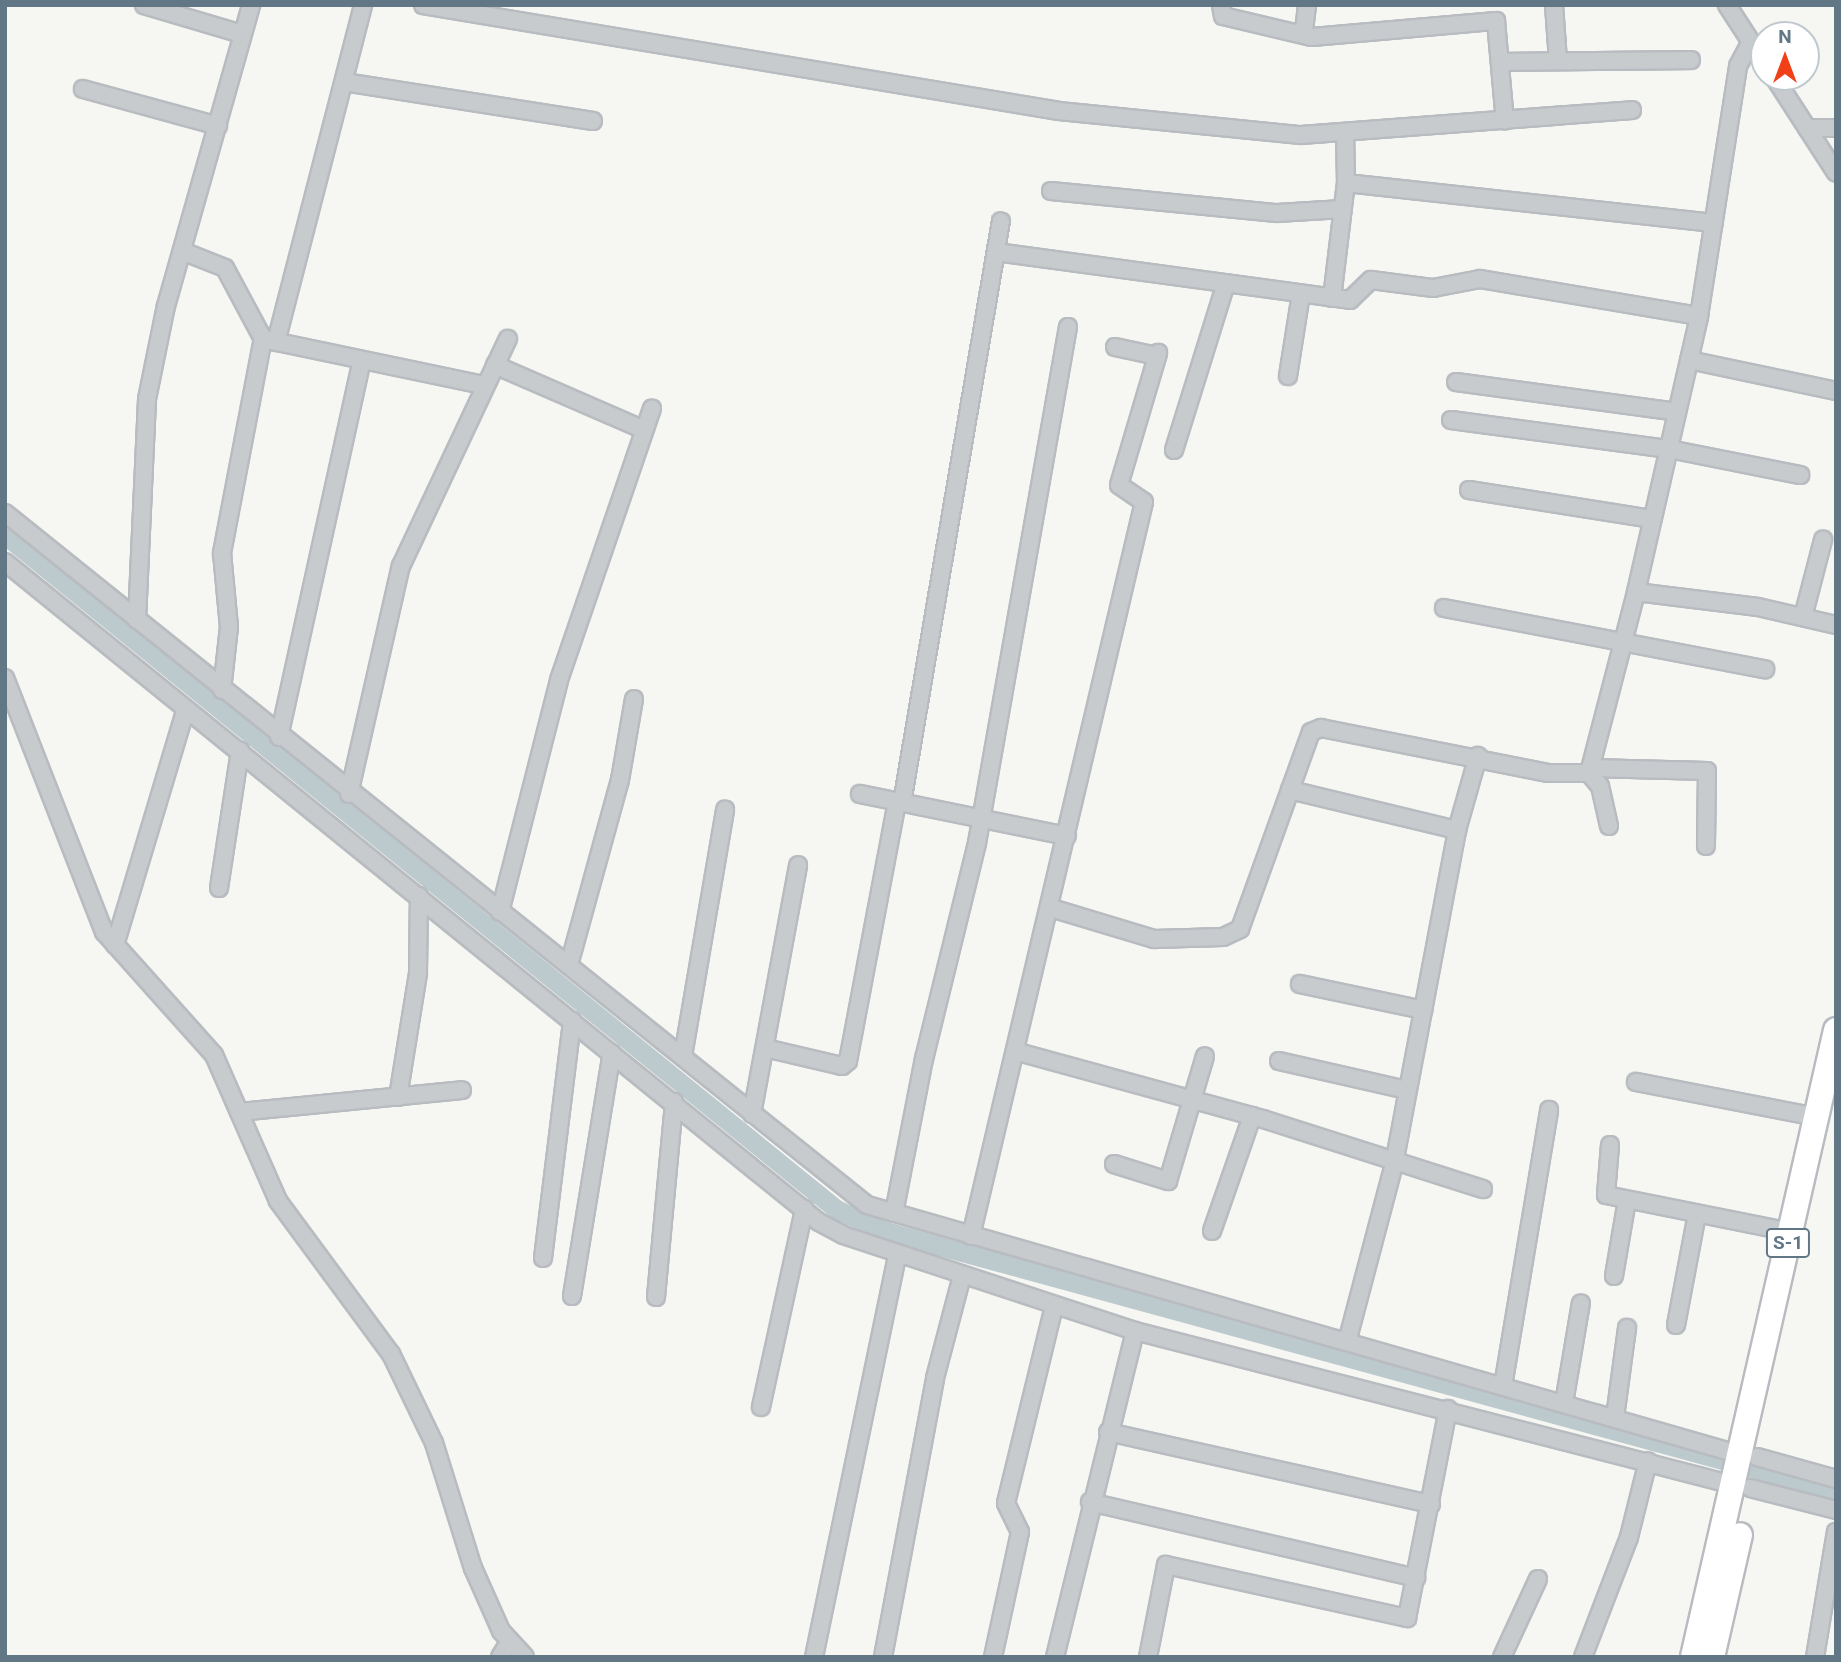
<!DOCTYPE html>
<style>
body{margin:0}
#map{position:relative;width:1841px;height:1662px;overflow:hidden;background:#f6f6f2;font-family:Roboto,sans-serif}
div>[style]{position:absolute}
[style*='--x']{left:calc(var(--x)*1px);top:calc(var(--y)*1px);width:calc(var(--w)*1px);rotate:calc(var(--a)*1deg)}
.canal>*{height:19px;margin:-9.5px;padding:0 9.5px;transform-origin:9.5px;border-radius:9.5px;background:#bcc9cd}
.roads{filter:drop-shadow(2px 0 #b8bcc0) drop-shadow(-2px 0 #b8bcc0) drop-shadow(0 2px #b8bcc0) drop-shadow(0 -2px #b8bcc0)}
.street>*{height:16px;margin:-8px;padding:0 8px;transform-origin:8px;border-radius:8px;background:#c8cbce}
.primary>*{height:24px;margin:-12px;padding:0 12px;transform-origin:12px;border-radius:12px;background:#fff}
span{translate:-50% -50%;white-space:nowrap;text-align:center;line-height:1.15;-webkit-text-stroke:7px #fff;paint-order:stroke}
.shield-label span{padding:2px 5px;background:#fff;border:2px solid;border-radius:5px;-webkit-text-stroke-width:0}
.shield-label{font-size:19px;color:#627785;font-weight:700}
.frame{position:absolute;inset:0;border:7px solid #627785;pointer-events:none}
.north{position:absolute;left:1750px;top:21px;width:70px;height:70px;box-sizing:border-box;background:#fff;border:2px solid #c0c9ce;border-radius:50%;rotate:0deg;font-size:19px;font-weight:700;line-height:28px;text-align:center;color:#627785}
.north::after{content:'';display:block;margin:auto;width:24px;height:32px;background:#f13f17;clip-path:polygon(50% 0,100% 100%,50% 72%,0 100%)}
</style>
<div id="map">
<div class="canal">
<div style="--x:5;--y:535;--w:1070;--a:39.04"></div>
<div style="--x:836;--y:1209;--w:54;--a:24.2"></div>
<div style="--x:885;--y:1231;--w:986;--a:15.29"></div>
</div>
<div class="roads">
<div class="street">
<div style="--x:144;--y:5;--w:102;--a:16.5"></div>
<div style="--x:423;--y:5;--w:645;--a:9.46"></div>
<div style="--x:1059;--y:111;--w:243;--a:5.7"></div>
<div style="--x:1301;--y:135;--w:332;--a:-4.3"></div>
<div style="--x:1221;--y:5;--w:11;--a:80"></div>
<div style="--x:1223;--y:16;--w:91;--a:13.3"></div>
<div style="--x:1312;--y:37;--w:185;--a:-5"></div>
<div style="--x:1496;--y:21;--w:100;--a:84.9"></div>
<div style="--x:1554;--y:5;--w:56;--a:85.9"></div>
<div style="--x:1727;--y:5;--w:68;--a:57"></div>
<div style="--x:1304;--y:30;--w:25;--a:-83"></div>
<div style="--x:1500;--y:62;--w:191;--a:-0.6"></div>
<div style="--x:1774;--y:77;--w:114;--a:57.1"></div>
<div style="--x:344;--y:82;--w:252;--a:8.9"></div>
<div style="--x:83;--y:89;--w:140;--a:15.3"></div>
<div style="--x:1807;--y:128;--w:29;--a:0"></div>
<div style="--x:1346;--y:183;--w:370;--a:6.2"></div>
<div style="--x:1051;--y:191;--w:227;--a:5.6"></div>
<div style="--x:1277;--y:213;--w:66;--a:-3.5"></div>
<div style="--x:182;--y:251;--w:46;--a:21.6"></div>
<div style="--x:225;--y:268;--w:81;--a:61.8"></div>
<div style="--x:263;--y:339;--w:226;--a:11.8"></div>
<div style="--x:996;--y:252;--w:357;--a:7.7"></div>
<div style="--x:1350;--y:300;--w:29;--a:-44"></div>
<div style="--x:1371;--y:280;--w:63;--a:7.4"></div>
<div style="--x:1433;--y:288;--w:48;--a:-10.8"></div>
<div style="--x:1480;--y:279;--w:222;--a:9.6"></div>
<div style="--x:1332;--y:298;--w:116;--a:-83.1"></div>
<div style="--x:1346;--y:183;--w:51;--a:-91.1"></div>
<div style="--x:276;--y:342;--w:348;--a:-75.5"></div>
<div style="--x:1115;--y:347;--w:43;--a:12.1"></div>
<div style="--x:1689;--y:360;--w:150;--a:11.9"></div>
<div style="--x:495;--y:365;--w:160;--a:23.5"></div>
<div style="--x:1288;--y:376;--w:83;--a:-81"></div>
<div style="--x:1456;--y:382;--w:223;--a:7.7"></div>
<div style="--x:1451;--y:420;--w:220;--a:7.6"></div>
<div style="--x:1669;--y:449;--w:134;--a:11.2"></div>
<div style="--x:1174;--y:450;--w:175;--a:-72.7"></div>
<div style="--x:1469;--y:490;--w:186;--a:9"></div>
<div style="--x:5;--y:513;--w:1105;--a:38.76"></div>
<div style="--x:867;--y:1205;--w:909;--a:15.96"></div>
<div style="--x:5;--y:562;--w:1048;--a:39.04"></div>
<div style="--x:819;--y:1222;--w:27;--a:28"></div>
<div style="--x:843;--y:1235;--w:307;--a:18.2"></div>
<div style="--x:1135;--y:1331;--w:618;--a:14.42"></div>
<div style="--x:1636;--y:592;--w:283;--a:-77.1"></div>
<div style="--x:1699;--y:316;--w:253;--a:-81.1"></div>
<div style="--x:1738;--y:66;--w:27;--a:-62"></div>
<div style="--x:1444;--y:608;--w:327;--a:10.8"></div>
<div style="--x:1803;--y:617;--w:80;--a:-75.4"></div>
<div style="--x:137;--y:620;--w:221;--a:-87.4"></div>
<div style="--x:147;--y:399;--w:95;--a:-78.5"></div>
<div style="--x:166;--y:306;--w:313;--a:-74.2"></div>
<div style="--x:5;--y:678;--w:273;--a:68.7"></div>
<div style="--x:104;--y:932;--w:165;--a:48.2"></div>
<div style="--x:214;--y:1055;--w:159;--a:66.3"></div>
<div style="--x:278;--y:1201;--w:190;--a:53.6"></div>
<div style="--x:391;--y:1354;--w:99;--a:64.2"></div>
<div style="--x:434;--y:1443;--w:131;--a:72.7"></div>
<div style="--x:473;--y:1568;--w:69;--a:66"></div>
<div style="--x:501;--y:1631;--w:35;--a:47"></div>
<div style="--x:222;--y:690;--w:63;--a:-83.7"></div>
<div style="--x:229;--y:627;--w:74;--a:-95.4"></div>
<div style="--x:222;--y:553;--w:218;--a:-79.2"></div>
<div style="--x:279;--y:737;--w:385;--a:-77.6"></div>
<div style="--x:1591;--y:768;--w:116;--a:1.5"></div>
<div style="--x:1707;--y:771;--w:75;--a:90.8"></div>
<div style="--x:1589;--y:773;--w:187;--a:-75.4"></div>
<div style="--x:1636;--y:592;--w:123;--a:7"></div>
<div style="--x:1758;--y:607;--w:80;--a:13"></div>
<div style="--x:1589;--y:773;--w:17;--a:50"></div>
<div style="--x:1600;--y:786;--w:41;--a:77.3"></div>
<div style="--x:1290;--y:790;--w:172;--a:13.5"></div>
<div style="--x:349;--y:794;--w:234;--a:-77.2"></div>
<div style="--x:401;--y:566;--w:251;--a:-64.8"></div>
<div style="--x:860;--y:794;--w:211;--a:11.5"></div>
<div style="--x:902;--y:803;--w:590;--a:-80.35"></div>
<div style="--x:219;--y:888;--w:139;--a:-81.3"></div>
<div style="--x:1051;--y:908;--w:108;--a:16.8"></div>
<div style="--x:1154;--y:939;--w:69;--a:-1.7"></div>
<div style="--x:1223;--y:937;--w:19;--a:-25"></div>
<div style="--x:1240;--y:929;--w:209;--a:-70.2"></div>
<div style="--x:1311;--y:732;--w:11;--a:-22"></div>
<div style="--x:1321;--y:728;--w:232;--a:11.2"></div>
<div style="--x:1549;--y:773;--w:40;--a:0"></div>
<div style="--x:500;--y:912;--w:239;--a:-75.7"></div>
<div style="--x:559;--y:680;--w:287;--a:-71.1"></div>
<div style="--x:115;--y:945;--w:246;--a:-73.3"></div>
<div style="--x:569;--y:965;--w:192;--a:-74.6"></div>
<div style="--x:620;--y:780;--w:82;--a:-80.2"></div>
<div style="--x:1300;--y:984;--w:126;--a:11.9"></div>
<div style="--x:765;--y:1048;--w:79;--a:13.2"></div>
<div style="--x:842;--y:1066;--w:8;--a:-40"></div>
<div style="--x:848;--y:1061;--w:265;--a:-79.3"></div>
<div style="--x:1018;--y:1052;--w:254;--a:15.3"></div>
<div style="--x:1263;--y:1119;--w:231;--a:17.7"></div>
<div style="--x:683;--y:1056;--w:250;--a:-80.3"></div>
<div style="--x:1279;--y:1061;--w:131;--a:12.8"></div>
<div style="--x:1636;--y:1082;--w:183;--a:11"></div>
<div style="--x:398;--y:1097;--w:126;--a:-80.8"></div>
<div style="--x:418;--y:973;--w:77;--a:-89.3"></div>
<div style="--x:239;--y:1112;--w:224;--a:-5.6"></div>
<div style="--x:752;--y:1114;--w:253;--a:-79.5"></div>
<div style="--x:1610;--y:1145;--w:50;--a:94.6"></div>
<div style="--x:1606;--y:1195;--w:189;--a:11.3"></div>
<div style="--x:1114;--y:1164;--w:57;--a:17.5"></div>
<div style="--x:1168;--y:1181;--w:130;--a:-73.5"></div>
<div style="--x:894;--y:1213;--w:157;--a:-79"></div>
<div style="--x:924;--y:1059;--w:222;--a:-76.2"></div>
<div style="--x:977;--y:843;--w:524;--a:-80"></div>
<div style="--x:1212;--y:1231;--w:122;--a:-70.8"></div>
<div style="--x:971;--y:1236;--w:754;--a:-76.74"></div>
<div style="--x:1144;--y:502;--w:30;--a:-146"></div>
<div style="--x:1119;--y:485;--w:138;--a:-73.5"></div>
<div style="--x:543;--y:1258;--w:239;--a:-83"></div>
<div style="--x:1614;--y:1276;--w:77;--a:-80.3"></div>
<div style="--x:572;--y:1296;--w:246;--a:-80.7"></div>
<div style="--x:656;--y:1297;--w:196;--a:-84.7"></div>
<div style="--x:1676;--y:1325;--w:113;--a:-79.3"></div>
<div style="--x:1347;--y:1342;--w:184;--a:-75.2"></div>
<div style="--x:1394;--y:1164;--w:340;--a:-79.3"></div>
<div style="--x:1457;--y:830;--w:77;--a:-74.2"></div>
<div style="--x:1503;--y:1386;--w:280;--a:-80.5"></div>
<div style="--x:1564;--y:1403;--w:101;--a:-80.4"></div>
<div style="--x:761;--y:1407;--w:203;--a:-77.7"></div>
<div style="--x:1615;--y:1417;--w:90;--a:-82.3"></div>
<div style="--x:1108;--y:1432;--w:331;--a:12.6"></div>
<div style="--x:1757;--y:1457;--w:82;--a:15.6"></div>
<div style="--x:1750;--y:1488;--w:89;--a:14.3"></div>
<div style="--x:1090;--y:1502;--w:335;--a:13.1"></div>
<div style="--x:500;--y:1657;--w:19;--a:-58"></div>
<div style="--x:814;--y:1657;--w:410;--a:-78.3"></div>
<div style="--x:883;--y:1657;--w:284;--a:-79.4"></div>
<div style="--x:935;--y:1378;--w:106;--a:-75.2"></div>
<div style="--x:993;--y:1657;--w:128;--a:-77.8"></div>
<div style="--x:1020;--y:1532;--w:32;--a:-116"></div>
<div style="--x:1006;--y:1503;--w:203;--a:-76.3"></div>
<div style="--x:1055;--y:1657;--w:336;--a:-76.2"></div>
<div style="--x:1148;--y:1657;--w:94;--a:-78.9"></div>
<div style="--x:1166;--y:1565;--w:247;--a:12.4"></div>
<div style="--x:1407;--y:1618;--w:213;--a:-78.9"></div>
<div style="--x:1502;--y:1657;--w:86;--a:-65.2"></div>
<div style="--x:1583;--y:1657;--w:129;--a:-69"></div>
<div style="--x:1629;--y:1537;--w:78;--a:-76"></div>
<div style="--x:1815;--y:1657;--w:127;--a:-80.5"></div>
</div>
<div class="primary">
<div style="--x:1693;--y:1657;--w:643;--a:-77.15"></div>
<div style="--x:1712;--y:1657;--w:125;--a:-77.1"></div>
</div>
</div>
<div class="shield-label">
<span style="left:1788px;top:1243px">S-1</span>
</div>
<div class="frame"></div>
<div class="north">N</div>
</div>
